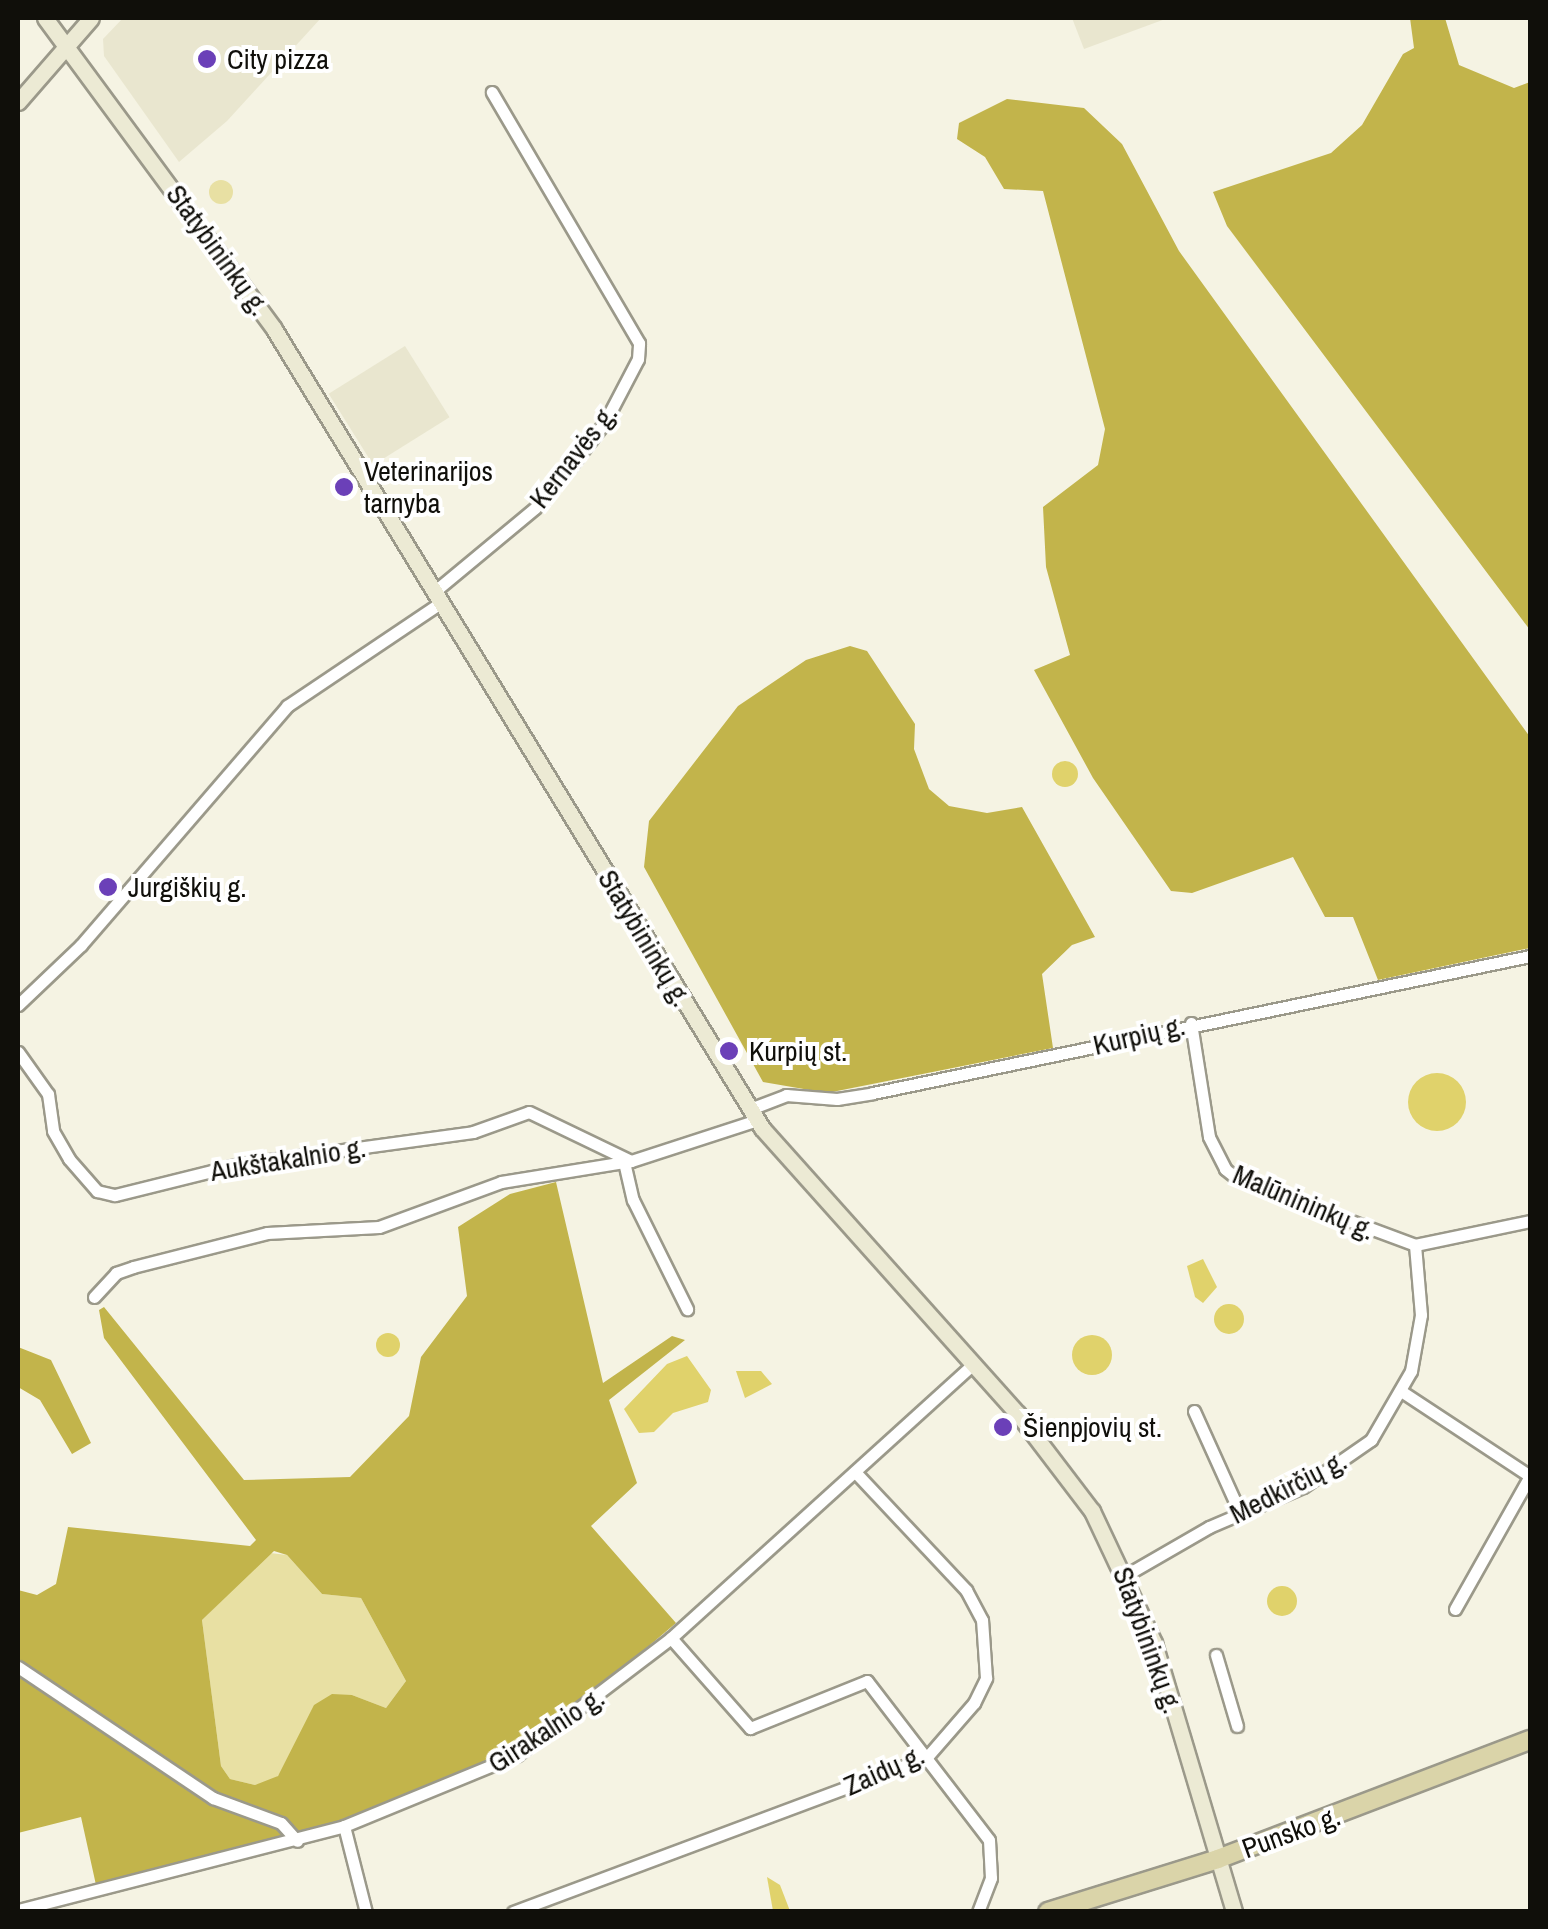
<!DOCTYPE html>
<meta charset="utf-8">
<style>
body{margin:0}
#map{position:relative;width:1548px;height:1929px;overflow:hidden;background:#f5f3e3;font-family:"Archivo Narrow",sans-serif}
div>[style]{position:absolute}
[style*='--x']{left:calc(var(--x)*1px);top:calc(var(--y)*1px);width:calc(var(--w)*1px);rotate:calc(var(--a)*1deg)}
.built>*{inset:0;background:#e9e6cf;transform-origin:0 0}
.green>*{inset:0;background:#e8e0a3}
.round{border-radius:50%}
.forest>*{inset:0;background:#c2b44b}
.water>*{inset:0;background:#e0d26b}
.roads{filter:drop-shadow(2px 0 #9b998a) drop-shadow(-2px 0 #9b998a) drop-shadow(0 2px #9b998a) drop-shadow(0 -2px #9b998a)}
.street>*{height:11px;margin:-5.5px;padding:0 5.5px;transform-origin:5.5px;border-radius:5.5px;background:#fff}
.secondary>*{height:15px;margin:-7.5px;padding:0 7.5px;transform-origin:7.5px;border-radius:7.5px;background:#ecead4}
.primary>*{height:18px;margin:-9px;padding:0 9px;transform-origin:9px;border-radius:9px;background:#dad4a9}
.dots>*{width:28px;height:28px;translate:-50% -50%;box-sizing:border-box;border:5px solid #fff;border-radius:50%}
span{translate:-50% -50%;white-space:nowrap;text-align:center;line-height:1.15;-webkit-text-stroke:8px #fff;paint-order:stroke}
.poi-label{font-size:28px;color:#100f0a}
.left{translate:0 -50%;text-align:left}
.street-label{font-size:28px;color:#100f0a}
.frame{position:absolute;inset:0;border:20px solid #100f0a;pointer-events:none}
</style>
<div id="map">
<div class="built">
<div style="clip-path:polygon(123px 18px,321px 18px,227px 121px,179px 162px,104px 56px,103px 39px)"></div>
<div style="clip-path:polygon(1072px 18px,1168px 18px,1084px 49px)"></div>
<div style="left:405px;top:346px;width:84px;height:90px;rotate:58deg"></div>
</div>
<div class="green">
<div class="round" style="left:209px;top:180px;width:24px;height:24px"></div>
<div style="clip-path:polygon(270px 1553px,287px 1555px,322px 1594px,361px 1598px,406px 1681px,386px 1708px,352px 1695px,274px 1780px,255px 1785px,230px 1779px,221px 1766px,202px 1620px)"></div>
</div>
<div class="forest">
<div style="clip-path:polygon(1410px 18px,1445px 18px,1459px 65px,1514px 88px,1530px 82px,1530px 630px,1227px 226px,1213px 192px,1331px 153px,1362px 125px,1403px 54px,1414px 48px)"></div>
<div style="clip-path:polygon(1007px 99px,1084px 108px,1122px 144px,1179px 251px,1530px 737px,1530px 948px,1378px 980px,1353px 917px,1325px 917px,1293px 857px,1192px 893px,1171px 891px,1093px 778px,1034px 670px,1070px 655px,1046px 567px,1043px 507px,1098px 465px,1105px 429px,1043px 191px,1004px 189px,985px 157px,957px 139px,959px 123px)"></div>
<div style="clip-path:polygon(850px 646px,867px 651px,915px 724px,914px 749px,929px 789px,949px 806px,987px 813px,1022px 807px,1095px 937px,1072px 945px,1042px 974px,1053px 1048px,827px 1093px,763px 1082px,644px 867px,649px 821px,738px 706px,806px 660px)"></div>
<div style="clip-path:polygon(evenodd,556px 1182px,603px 1383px,672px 1336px,685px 1340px,609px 1400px,637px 1483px,591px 1526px,676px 1623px,585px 1700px,491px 1764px,326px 1827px,96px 1885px,81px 1817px,18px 1833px,18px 1590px,37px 1595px,56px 1584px,68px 1527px,250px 1546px,256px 1540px,104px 1338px,99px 1310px,104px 1307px,244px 1480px,350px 1477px,409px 1416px,421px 1357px,467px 1296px,458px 1227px,510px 1194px,556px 1182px,274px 1551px,287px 1555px,322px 1594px,361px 1598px,406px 1681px,386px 1708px,352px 1695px,332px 1694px,314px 1705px,278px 1776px,255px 1785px,230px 1779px,221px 1766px,202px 1620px,274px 1551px)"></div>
<div style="clip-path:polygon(18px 1347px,51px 1360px,91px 1443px,72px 1454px,40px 1400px,18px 1387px)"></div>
</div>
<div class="water">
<div class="round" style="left:1052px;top:761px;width:26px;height:26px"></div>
<div class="round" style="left:1408px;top:1073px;width:58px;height:58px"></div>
<div style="clip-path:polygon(1203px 1259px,1217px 1287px,1203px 1303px,1195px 1297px,1187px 1266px)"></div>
<div class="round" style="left:1214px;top:1304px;width:30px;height:30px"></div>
<div class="round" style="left:376px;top:1333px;width:24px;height:24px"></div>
<div class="round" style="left:1072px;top:1335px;width:40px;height:40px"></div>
<div style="clip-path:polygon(687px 1356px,711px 1390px,708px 1402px,673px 1413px,654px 1432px,639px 1433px,624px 1409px,667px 1364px)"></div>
<div style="clip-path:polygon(736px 1371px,761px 1371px,772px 1384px,745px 1398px)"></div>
<div class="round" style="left:1267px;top:1586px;width:30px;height:30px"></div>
<div style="clip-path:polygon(767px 1877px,780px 1885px,790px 1911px,773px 1911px)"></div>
</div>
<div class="roads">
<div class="street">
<div style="--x:435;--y:591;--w:130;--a:-39.7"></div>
<div style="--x:535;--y:508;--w:55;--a:-49.4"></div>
<div style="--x:571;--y:466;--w:56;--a:-52.3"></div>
<div style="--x:605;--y:422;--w:71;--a:-62.4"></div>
<div style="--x:638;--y:359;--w:16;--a:-86"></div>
<div style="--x:639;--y:343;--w:291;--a:-120.4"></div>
<div style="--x:18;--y:1005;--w:87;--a:-43.6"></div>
<div style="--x:81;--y:945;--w:316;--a:-49.2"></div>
<div style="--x:287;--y:706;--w:187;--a:-33.9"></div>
<div style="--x:1191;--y:1023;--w:115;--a:81"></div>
<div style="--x:1209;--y:1137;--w:36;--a:63"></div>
<div style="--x:1225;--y:1169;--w:16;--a:38"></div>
<div style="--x:1238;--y:1179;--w:189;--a:20.4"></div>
<div style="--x:1415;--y:1245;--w:117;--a:-11.8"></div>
<div style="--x:18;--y:1052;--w:52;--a:54.5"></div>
<div style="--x:48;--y:1094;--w:37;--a:82"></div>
<div style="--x:53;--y:1131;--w:32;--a:60"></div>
<div style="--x:69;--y:1159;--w:43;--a:48.8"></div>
<div style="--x:97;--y:1191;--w:18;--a:13"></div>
<div style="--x:115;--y:1195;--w:129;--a:-13.9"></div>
<div style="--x:240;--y:1164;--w:235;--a:-7.8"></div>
<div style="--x:473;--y:1132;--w:59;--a:-19.7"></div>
<div style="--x:529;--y:1112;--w:113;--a:25.7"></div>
<div style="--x:750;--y:1109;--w:39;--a:-21"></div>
<div style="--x:786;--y:1095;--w:51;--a:4.5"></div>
<div style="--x:837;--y:1099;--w:36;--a:-9"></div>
<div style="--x:873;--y:1093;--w:671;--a:-11.78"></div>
<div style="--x:624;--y:1162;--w:39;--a:77"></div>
<div style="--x:633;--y:1200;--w:122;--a:63.6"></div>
<div style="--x:94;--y:1297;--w:33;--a:-47"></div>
<div style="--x:116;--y:1273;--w:18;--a:-19"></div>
<div style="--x:133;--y:1267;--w:138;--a:-14.2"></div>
<div style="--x:267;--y:1233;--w:112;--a:-3.1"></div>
<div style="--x:379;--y:1227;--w:130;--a:-20.2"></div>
<div style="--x:501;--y:1182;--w:132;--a:-9.2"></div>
<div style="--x:631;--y:1161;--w:133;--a:-18"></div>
<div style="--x:1404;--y:1393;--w:151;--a:33.4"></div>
<div style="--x:1194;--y:1411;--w:112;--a:65.7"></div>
<div style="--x:1126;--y:1575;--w:96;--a:-30"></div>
<div style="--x:1209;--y:1527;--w:102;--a:-23.1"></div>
<div style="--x:1303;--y:1487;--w:83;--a:-34.7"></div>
<div style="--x:1371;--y:1440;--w:80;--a:-59.9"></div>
<div style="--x:1411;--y:1371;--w:57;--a:-79.9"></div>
<div style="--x:1421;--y:1315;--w:70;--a:-94.9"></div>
<div style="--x:1455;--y:1609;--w:153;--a:-60.6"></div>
<div style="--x:671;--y:1638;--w:120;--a:48.7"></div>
<div style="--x:750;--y:1728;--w:126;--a:-21.9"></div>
<div style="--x:867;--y:1681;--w:200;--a:52.5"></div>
<div style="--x:989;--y:1840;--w:38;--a:87"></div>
<div style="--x:991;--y:1878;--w:36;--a:111"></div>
<div style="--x:1216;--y:1655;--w:74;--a:73.5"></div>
<div style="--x:18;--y:1667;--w:235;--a:33.9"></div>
<div style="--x:213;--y:1798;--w:72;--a:20.2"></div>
<div style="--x:281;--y:1823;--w:24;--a:48"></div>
<div style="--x:344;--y:1826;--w:89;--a:75.7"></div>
<div style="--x:18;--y:1910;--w:337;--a:-14.4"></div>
<div style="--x:344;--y:1826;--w:187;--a:-22.3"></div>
<div style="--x:517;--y:1755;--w:193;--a:-37.2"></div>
<div style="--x:671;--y:1638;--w:408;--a:-42.2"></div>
<div style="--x:513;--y:1912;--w:442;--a:-20.5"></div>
<div style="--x:927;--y:1757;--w:72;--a:-49"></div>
<div style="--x:974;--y:1703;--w:28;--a:-64"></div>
<div style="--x:986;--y:1678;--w:58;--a:-93.9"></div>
<div style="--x:982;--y:1620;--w:34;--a:-118"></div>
<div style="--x:966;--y:1590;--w:162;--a:-133.2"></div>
</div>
<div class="secondary">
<div style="--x:45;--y:18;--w:386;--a:53.6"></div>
<div style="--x:274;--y:329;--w:936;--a:58.58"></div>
<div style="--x:762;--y:1128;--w:384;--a:48.2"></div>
<div style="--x:1018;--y:1414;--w:122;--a:52.7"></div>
<div style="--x:1092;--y:1511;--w:146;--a:64.8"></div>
<div style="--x:1154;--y:1643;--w:281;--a:73.4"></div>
<div style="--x:18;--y:102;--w:111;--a:-49"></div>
</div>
<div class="primary">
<div style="--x:1048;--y:1912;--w:178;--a:-17.3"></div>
<div style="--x:1218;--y:1859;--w:334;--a:-20.9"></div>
</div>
</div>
<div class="dots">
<div style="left:207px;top:59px;background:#6b40b8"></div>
<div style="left:344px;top:487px;background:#6b40b8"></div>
<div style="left:108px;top:887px;background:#6b40b8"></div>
<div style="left:729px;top:1051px;background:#6b40b8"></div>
<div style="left:1003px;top:1427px;background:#6b40b8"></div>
</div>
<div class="poi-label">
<span class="left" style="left:227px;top:59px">City pizza</span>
<span class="left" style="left:364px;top:487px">Veterinarijos<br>tarnyba</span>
<span class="left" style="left:128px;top:887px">Jurgiškių g.</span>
<span class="left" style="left:749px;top:1051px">Kurpių st.</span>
<span class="left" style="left:1023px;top:1427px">Šienpjovių st.</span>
</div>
<div class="street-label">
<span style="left:218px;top:250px;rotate:54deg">Statybininkų g.</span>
<span style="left:573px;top:456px;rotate:-52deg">Kernavės g.</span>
<span style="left:645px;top:938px;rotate:59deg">Statybininkų g.</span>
<span style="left:1139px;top:1035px;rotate:-13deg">Kurpių g.</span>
<span style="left:288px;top:1159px;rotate:-9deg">Aukštakalnio g.</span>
<span style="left:1304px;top:1202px;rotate:23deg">Malūnininkų g.</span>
<span style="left:1288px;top:1487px;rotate:-27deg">Medkirčių g.</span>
<span style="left:1148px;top:1640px;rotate:70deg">Statybininkų g.</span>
<span style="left:546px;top:1730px;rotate:-33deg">Girakalnio g.</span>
<span style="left:884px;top:1770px;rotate:-24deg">Zaidų g.</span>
<span style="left:1291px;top:1832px;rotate:-20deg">Punsko g.</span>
</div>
<div class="frame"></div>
</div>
